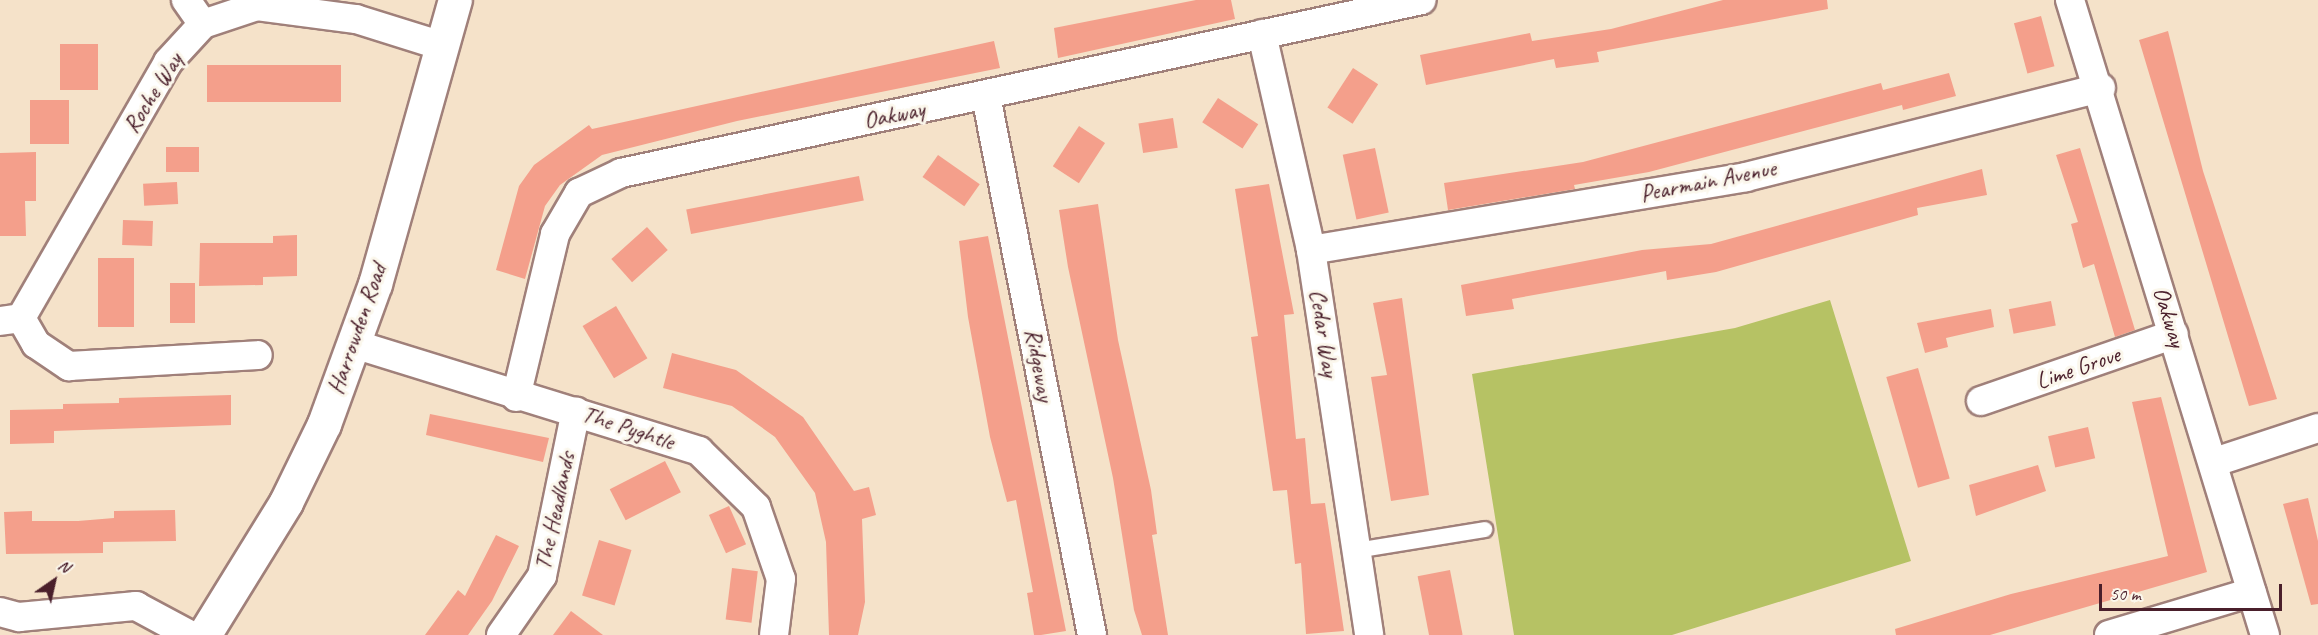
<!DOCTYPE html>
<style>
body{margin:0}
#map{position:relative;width:2318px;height:635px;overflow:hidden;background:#f5e2c9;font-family:Caveat,sans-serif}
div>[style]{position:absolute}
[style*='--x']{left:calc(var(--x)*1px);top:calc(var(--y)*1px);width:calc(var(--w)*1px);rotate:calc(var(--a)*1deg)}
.green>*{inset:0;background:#b6c264}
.building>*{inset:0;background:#f49f8b;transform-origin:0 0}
.roads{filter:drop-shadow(2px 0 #a0807a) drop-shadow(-2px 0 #a0807a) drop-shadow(0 2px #a0807a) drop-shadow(0 -2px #a0807a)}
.service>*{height:15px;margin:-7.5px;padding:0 7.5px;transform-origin:7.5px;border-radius:7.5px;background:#fff}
.minor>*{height:28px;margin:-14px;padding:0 14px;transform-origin:14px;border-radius:14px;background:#fff}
.primary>*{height:33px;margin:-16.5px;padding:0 16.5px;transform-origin:16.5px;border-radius:16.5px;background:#fff}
span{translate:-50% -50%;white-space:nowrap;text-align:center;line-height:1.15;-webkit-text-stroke:6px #fbf7ec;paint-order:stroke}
.street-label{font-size:24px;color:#4a1f2b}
.north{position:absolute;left:24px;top:551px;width:60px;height:60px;-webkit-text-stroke:4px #fbf7ec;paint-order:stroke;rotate:34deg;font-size:16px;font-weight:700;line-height:24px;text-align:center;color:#4a1f2b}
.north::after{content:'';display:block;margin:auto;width:21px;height:27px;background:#4a1f2b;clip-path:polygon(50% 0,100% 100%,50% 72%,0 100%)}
.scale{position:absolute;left:2099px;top:584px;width:183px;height:27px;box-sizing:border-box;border:3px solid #4a1f2b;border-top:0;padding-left:8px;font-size:18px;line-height:21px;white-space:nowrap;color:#4a1f2b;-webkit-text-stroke:4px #fbf7ec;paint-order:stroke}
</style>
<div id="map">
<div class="green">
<div style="clip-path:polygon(1830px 300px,1911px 561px,1672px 635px,1514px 635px,1472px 374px,1735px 328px)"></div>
</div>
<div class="building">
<div style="clip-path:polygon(1196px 0,1231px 0,1235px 19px,1058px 58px,1054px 28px)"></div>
<div style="clip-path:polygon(1723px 0,1827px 0,1828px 9px,1597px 52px,1599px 62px,1556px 68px,1554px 59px,1426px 85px,1420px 55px,1530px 33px,1532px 41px,1611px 29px)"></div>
<div style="left:2041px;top:16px;width:52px;height:28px;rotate:75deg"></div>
<div style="clip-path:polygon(2168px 31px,2203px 171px,2277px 399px,2249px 406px,2139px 40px)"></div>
<div style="clip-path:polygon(994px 41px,1000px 68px,737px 121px,602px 155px,560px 185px,545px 206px,525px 279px,496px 270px,519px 186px,534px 165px,589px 125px,592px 129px)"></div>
<div style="left:60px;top:44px;width:38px;height:46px"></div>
<div style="left:341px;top:65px;width:37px;height:134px;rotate:90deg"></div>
<div style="left:1353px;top:68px;width:30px;height:47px;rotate:33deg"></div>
<div style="clip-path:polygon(1949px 73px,1956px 96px,1903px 110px,1902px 105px,1649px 172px,1574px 185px,1575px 189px,1448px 210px,1444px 183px,1583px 162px,1881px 83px,1883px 90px)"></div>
<div style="left:1218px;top:98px;width:48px;height:29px;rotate:33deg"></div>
<div style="left:30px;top:100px;width:39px;height:44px"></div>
<div style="left:1173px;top:118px;width:30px;height:35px;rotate:81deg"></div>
<div style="left:1079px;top:126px;width:31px;height:48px;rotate:33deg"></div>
<div style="left:166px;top:147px;width:33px;height:25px"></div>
<div style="left:1375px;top:148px;width:66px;height:33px;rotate:78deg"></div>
<div style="clip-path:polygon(2080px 148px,2135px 330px,2115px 337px,2094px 264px,2083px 268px,2071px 224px,2078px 222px,2056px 155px)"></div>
<div style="clip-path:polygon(36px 152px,36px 201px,25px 201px,26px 236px,0 236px,0 153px)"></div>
<div style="left:938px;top:155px;width:51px;height:27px;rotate:35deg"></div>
<div style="clip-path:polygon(1982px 169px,1987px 195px,1917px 208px,1918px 215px,1716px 272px,1667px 280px,1666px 271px,1623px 279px,1512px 299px,1514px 309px,1466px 316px,1461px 285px,1642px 250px,1711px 244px)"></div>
<div style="left:859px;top:176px;width:25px;height:176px;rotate:79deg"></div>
<div style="left:177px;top:182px;width:22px;height:34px;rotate:87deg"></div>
<div style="clip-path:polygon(1269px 184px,1294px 314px,1284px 315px,1296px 439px,1305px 438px,1311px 504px,1325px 503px,1344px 631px,1306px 634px,1301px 563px,1295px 564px,1287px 490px,1273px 491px,1251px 337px,1258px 336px,1235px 189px)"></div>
<div style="clip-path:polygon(1098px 204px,1118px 340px,1151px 490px,1157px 534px,1152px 535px,1168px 635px,1142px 635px,1134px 610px,1113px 478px,1068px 267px,1059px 210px)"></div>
<div style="left:123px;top:220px;width:30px;height:25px;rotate:2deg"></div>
<div style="left:647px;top:227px;width:31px;height:48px;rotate:48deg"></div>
<div style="clip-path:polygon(297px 235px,297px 276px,263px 277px,263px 285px,199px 286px,200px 243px,273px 243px,273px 236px)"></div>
<div style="clip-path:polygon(988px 236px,1066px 631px,1041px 635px,1034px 635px,1027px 593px,1033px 592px,1016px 500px,1007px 502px,990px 437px,968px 317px,959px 241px)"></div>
<div style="left:98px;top:258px;width:36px;height:69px"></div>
<div style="left:170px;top:283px;width:25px;height:40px"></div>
<div style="clip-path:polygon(1402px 298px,1429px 495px,1391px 501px,1371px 377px,1387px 375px,1373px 303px)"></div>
<div style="left:2051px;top:301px;width:25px;height:43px;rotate:79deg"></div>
<div style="left:616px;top:306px;width:61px;height:39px;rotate:59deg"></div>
<div style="clip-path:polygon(1991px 309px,1994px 327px,1946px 338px,1948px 347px,1925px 353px,1917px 323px)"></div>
<div style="clip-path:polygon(672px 353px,736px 370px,803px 417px,854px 491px,869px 487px,876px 515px,862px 519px,865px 602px,858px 635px,829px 635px,826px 542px,815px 493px,775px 437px,732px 406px,663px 388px)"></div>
<div style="left:1918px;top:368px;width:115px;height:33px;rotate:74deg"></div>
<div style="clip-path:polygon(231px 395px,231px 425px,54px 431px,54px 443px,10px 444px,10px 410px,63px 409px,63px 404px,119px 403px,119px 398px)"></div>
<div style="clip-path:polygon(2161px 397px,2207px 572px,1990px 635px,1896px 635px,1895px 629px,2011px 594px,2168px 556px,2132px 402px)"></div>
<div style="clip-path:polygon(430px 414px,549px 438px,543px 462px,426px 435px)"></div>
<div style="left:2088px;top:427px;width:32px;height:41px;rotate:77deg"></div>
<div style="left:665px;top:461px;width:35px;height:62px;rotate:63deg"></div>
<div style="clip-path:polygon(2038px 465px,2046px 491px,1976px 516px,1969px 485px)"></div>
<div style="clip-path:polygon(2308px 498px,2318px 541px,2318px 604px,2311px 605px,2283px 504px)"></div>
<div style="left:729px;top:506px;width:42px;height:22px;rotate:66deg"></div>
<div style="clip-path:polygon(175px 510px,176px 541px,103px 542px,103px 553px,6px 554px,4px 512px,32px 511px,32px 521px,78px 521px,114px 518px,114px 511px)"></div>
<div style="clip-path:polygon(496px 535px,519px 546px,492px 601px,468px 635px,425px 635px,458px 590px,465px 596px)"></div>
<div style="left:599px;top:540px;width:34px;height:58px;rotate:17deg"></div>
<div style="left:732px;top:568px;width:26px;height:52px;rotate:7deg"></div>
<div style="left:1450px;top:570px;width:66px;height:33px;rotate:79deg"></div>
<div style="clip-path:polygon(571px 611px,603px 635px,553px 635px)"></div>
</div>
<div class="roads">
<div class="service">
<div style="--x:1356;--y:550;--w:130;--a:-9.3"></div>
</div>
<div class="minor">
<div style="--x:186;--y:0;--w:29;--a:55"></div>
<div style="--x:2070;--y:0;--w:664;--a:72.93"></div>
<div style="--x:1262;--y:34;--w:221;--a:77.2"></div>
<div style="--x:1311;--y:250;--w:389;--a:81.4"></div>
<div style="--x:986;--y:96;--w:549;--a:78.87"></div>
<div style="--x:1311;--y:250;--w:441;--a:-9.5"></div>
<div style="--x:1746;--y:177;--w:366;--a:-14.1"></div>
<div style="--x:21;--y:318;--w:30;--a:60"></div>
<div style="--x:36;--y:344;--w:40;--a:34"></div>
<div style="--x:69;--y:366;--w:189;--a:-3.3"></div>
<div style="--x:0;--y:321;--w:21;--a:-8"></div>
<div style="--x:21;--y:318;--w:295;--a:-60.1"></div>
<div style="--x:168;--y:62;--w:52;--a:-47.4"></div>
<div style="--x:203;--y:24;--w:57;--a:-18.4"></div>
<div style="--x:257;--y:6;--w:100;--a:7.5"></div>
<div style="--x:356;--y:19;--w:90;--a:17.4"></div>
<div style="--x:354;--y:344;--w:361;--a:17.2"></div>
<div style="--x:699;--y:451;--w:80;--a:44.5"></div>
<div style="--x:756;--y:507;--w:76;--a:70.9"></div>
<div style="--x:781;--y:579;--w:56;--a:97.1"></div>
<div style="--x:516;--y:397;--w:168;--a:-76.5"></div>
<div style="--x:555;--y:234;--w:48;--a:-59.7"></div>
<div style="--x:579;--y:193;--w:47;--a:-25.5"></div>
<div style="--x:621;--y:173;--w:819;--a:-12.19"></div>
<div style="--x:1981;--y:401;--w:204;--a:-19.1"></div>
<div style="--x:2215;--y:462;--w:108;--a:-18.3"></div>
<div style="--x:0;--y:612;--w:20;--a:15"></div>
<div style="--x:19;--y:617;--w:118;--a:-5.4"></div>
<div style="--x:136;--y:606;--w:61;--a:28.2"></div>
<div style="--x:501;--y:635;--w:72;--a:-55.2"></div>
<div style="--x:542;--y:576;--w:168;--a:-78.4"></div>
<div style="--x:2109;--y:635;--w:149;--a:-16.7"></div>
</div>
<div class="primary">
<div style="--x:204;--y:635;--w:156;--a:-58.3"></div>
<div style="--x:286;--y:502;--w:87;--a:-64"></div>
<div style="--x:324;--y:424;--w:149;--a:-70"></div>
<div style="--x:375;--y:284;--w:295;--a:-74.3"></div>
</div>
</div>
<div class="street-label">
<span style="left:153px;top:93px;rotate:-58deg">Roche Way</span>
<span style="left:894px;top:115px;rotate:-12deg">Oakway</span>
<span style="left:1708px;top:181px;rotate:-11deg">Pearmain Avenue</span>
<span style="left:2169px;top:317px;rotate:73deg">Oakway</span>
<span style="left:357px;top:329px;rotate:-71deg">Harrowden Road</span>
<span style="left:1324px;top:333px;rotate:81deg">Cedar Way</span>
<span style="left:1039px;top:365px;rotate:79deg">Ridgeway</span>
<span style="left:2078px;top:368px;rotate:-19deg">Lime Grove</span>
<span style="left:628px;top:428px;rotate:18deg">The Pyghtle</span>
<span style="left:555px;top:511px;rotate:-78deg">The Headlands</span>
</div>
<div class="north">N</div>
<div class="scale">50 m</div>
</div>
